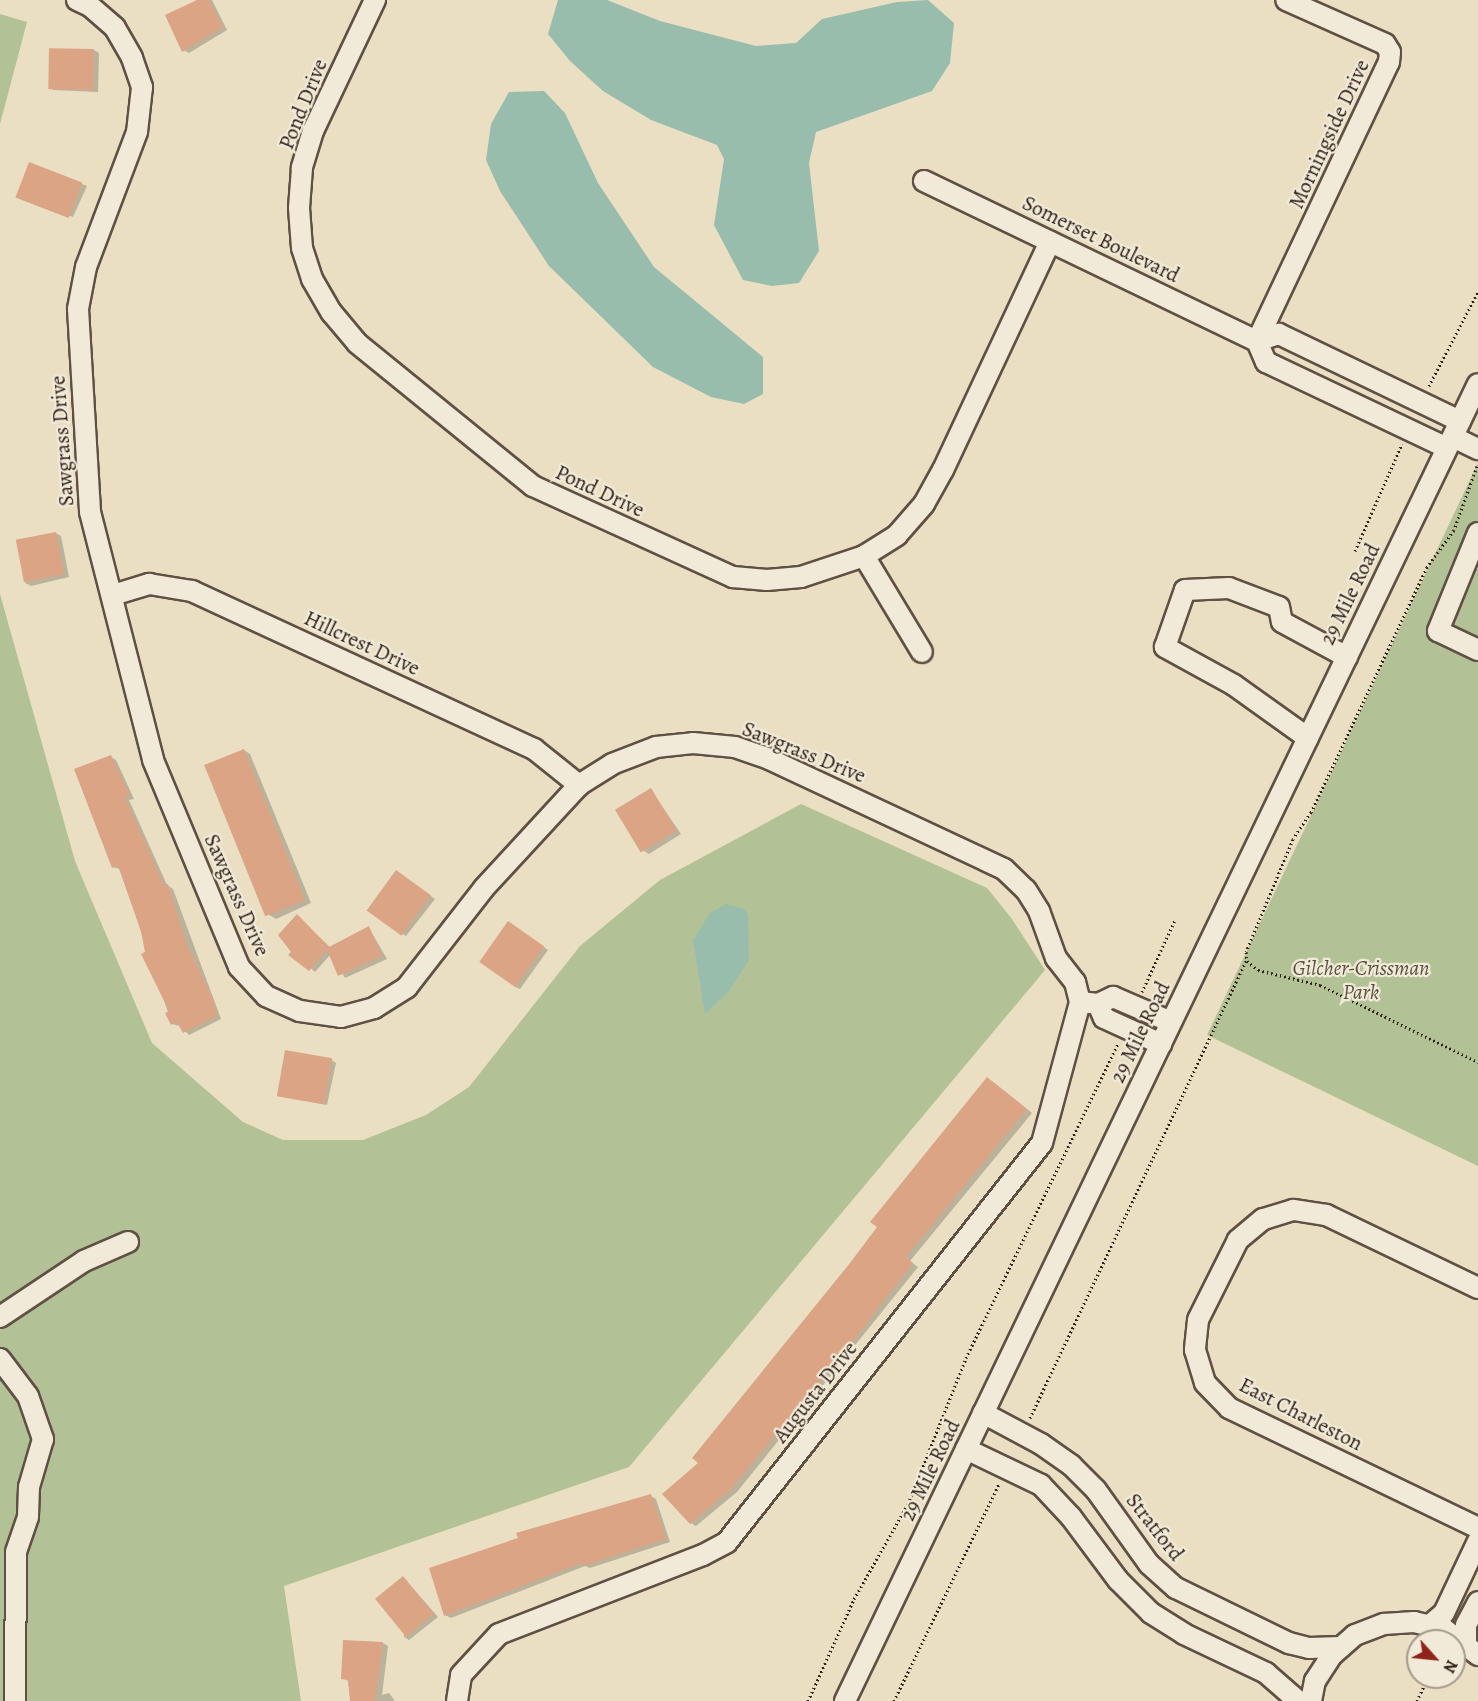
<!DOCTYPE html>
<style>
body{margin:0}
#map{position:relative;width:1478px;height:1701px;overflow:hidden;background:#eadfc3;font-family:Alegreya,serif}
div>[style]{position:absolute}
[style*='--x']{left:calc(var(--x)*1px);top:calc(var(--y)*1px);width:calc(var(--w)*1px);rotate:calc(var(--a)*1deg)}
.green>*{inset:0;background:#b3c296}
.water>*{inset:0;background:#99bdad}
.shadow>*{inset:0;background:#0003}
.building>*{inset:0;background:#dba585;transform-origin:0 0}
.path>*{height:3px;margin-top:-1.5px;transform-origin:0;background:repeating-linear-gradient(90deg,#322119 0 1.5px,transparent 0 4.5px)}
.roads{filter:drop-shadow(2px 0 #605044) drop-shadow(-2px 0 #605044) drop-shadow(0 2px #605044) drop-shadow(0 -2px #605044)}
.minor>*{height:20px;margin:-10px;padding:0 10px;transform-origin:10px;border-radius:10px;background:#f1ead8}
span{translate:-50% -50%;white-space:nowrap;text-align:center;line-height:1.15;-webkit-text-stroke:4.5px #f1ead8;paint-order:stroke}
.street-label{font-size:21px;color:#322119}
.park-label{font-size:21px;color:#59513e;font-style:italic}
.north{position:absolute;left:1406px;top:1629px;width:60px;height:60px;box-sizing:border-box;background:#f1ead8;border:2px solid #a59a8c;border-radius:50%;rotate:117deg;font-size:16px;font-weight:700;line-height:24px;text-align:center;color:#322119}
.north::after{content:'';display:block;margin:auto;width:21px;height:27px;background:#8f2418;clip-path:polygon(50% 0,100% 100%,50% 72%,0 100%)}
</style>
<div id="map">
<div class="green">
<div style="clip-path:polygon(0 14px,27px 22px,0 124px)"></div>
<div style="clip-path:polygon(1478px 463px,1478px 1166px,1207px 1035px)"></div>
<div style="clip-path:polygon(0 594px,75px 861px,152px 1043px,243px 1122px,283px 1140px,363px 1140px,426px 1115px,469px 1087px,580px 946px,660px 880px,801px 804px,987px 888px,1012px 919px,1045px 970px,629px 1467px,284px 1586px,301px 1701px,0 1701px)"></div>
</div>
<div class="water">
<div style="clip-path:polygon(558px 0,607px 0,660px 21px,756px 46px,796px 43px,822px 19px,897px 2px,928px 0,954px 23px,950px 63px,932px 91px,816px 132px,809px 163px,819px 251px,799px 283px,772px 286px,743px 280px,714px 225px,724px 159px,717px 145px,651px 120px,603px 91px,570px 61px,548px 34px)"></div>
<div style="clip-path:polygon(544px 91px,565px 113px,598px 183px,654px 267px,763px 357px,763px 394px,744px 404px,711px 397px,653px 367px,549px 266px,500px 191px,486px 160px,491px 124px,509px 92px)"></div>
<div style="clip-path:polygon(726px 904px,744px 909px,748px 915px,749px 960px,729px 991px,705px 1014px,693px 940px,710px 913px)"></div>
</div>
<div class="shadow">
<div style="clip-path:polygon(201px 0,212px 0,227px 30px,189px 53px,183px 50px)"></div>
<div style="clip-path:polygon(94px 50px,99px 53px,98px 92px,53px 90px,51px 52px)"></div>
<div style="clip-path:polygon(30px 163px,87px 186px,73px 217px,24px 200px)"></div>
<div style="clip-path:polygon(55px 533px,61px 536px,69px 577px,31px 586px,25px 583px)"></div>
<div style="clip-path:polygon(244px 750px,250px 754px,311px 903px,276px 919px,269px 915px)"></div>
<div style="clip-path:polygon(111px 757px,116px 760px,134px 799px,129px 800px,167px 885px,173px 889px,221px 1019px,189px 1035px,180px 1026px,172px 1024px,120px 869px,113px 867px)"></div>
<div style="clip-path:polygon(651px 790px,681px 834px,649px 854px,644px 851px)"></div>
<div style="clip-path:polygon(401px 875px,435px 899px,406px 936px,401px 933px)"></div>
<div style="clip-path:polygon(297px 916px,331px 948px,369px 928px,387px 959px,345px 978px,331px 954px,315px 972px,293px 952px)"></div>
<div style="clip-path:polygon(513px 925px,548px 950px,520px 989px,515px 987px)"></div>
<div style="clip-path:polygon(331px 1060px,336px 1063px,327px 1105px,277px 1095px)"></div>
<div style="clip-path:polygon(993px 1082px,1032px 1113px,910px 1261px,918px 1267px,737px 1492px,696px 1526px,691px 1523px,700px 1462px)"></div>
<div style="clip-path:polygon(651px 1496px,656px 1499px,670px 1542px,590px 1568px,585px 1566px,451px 1618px,445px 1615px)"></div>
<div style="clip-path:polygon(404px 1578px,438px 1617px,409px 1640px,404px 1637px)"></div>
<div style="clip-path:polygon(383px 1643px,388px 1646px,382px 1695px,389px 1693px,395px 1701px,351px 1701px,348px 1681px,343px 1678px)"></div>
</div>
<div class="building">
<div style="clip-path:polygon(197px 0,209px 0,223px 27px,182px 52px,165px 15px)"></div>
<div style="left:94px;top:49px;width:41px;height:45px;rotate:91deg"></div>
<div style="left:29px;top:162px;width:57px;height:38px;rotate:21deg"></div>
<div style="left:56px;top:532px;width:43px;height:41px;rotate:79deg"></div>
<div style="left:244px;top:749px;width:163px;height:43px;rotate:68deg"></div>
<div style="clip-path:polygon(111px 755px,130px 796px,125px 798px,164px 885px,168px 884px,187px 945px,214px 1001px,217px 1016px,183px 1033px,177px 1022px,171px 1025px,165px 1013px,169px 1011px,141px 954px,145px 952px,141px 931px,118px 866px,112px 868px,74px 769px)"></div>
<div style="left:651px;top:788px;width:50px;height:42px;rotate:59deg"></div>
<div style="left:396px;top:870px;width:43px;height:50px;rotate:36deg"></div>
<div style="clip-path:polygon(297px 914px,329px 947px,369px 926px,382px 956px,338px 976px,327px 950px,309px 971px,288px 955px,291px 952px,278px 935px)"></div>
<div style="left:508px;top:921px;width:44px;height:50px;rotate:35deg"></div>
<div style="left:285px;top:1050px;width:48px;height:47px;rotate:10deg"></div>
<div style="clip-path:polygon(987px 1077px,1027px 1109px,906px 1257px,913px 1263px,850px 1345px,731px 1489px,690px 1524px,662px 1494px,698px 1463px,692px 1458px,850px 1263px,877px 1227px,870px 1222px)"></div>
<div style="clip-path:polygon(651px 1494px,666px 1539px,583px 1566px,582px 1563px,444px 1616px,429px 1568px,518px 1538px,516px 1533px)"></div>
<div style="left:403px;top:1576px;width:49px;height:36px;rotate:51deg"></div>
<div style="clip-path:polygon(343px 1640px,383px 1642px,375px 1701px,350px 1701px,348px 1680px,341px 1679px)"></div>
</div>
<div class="path">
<div style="--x:1429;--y:386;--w:106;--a:-62.5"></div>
<div style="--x:1477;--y:466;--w:68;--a:109.8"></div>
<div style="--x:1454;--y:530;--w:46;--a:126.1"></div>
<div style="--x:1427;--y:567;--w:271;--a:115.3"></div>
<div style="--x:1311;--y:812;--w:32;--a:124"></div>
<div style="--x:1293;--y:839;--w:122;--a:112.6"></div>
<div style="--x:1246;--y:952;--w:9;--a:84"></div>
<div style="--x:1247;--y:961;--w:14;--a:39"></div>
<div style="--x:1258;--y:970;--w:64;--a:13.6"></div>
<div style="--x:1320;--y:985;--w:176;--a:26"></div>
<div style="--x:1355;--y:551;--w:117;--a:-66.3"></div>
<div style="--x:1142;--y:992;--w:79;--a:-65.4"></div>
<div style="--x:1030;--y:1418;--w:508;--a:-64.7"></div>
<div style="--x:808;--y:1701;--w:112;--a:-65.7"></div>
<div style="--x:854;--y:1599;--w:109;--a:-60.4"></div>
<div style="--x:908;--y:1504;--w:157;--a:-68.3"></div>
<div style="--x:966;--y:1358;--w:349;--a:-64.2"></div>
<div style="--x:894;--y:1701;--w:241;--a:-64.2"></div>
<div style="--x:1417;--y:1701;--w:26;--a:-65"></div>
</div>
<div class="roads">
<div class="minor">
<div style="--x:77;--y:0;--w:14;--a:25"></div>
<div style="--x:90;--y:6;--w:33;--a:41"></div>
<div style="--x:115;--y:28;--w:34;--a:60"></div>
<div style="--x:132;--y:58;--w:31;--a:71"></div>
<div style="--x:142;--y:87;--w:45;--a:96.3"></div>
<div style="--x:137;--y:132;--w:144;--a:110.7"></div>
<div style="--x:86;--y:267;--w:43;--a:100.8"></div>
<div style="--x:78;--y:309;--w:203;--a:86.6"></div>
<div style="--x:90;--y:512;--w:256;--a:75.7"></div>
<div style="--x:153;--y:760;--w:224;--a:67.4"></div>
<div style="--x:239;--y:967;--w:40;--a:47"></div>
<div style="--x:266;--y:996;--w:37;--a:24"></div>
<div style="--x:300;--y:1011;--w:41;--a:8.3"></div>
<div style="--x:341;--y:1017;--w:34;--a:-15"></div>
<div style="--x:374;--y:1008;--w:39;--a:-32"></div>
<div style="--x:407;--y:987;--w:125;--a:-52.1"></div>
<div style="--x:484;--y:888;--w:140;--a:-47.3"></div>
<div style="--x:579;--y:785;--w:39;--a:-32"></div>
<div style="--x:612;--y:764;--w:47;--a:-21.1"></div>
<div style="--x:656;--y:747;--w:37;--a:-6"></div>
<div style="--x:693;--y:743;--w:42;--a:5.4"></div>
<div style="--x:735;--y:747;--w:36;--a:19"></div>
<div style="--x:769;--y:759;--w:259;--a:25.1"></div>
<div style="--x:1004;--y:869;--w:30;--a:44"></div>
<div style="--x:1026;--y:890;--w:25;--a:58"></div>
<div style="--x:1039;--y:911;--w:50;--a:70.1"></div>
<div style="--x:1056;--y:958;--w:31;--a:52"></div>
<div style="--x:1075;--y:982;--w:21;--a:76"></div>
<div style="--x:375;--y:0;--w:145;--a:115.3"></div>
<div style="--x:313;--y:131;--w:39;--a:107"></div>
<div style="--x:302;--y:168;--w:40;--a:94.3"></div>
<div style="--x:299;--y:208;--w:40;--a:85.7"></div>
<div style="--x:302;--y:248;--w:33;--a:72"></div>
<div style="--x:312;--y:279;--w:39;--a:60"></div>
<div style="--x:332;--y:313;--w:39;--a:50"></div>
<div style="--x:357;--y:343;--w:227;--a:39.1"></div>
<div style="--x:533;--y:486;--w:220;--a:24.5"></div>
<div style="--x:733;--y:577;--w:34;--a:5"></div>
<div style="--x:767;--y:580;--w:34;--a:-5"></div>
<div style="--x:801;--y:577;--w:66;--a:-18.4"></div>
<div style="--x:864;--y:556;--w:39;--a:-32"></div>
<div style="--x:897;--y:535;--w:41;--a:-48.9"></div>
<div style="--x:924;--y:504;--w:39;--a:-61"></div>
<div style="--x:943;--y:470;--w:252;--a:-64.9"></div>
<div style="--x:924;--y:181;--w:369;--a:25.7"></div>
<div style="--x:1257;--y:341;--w:23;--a:-18"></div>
<div style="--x:1279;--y:334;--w:201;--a:25.7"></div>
<div style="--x:1257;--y:341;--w:309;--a:-64.7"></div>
<div style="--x:1389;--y:62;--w:10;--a:-84"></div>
<div style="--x:1390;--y:52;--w:9;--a:-122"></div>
<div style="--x:1385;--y:44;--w:108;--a:-156"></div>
<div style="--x:1257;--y:341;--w:23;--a:67"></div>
<div style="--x:1266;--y:362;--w:200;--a:25.4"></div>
<div style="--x:1453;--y:437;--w:28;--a:26"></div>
<div style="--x:1478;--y:533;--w:106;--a:112.2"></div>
<div style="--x:1438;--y:631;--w:44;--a:25.4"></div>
<div style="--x:864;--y:556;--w:112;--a:58.9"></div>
<div style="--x:113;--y:595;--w:38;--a:-17"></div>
<div style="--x:149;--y:584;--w:44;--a:9.2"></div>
<div style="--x:192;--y:591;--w:377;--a:24.8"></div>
<div style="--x:534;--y:749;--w:58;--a:38.7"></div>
<div style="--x:1308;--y:738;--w:91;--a:-144.4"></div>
<div style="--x:1234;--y:685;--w:79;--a:-151.2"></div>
<div style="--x:1165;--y:647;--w:60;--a:-70.7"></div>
<div style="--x:1185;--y:590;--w:44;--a:-2.6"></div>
<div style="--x:1229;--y:588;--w:53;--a:20.8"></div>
<div style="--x:1279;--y:607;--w:15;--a:79"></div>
<div style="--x:1282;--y:622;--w:74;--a:28.3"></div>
<div style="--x:1080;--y:1002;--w:18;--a:6"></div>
<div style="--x:1098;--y:1004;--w:17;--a:-25"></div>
<div style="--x:1113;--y:997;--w:63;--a:23.3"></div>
<div style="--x:1098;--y:1004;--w:15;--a:67"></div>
<div style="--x:1104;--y:1018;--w:63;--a:24.5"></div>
<div style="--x:1478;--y:1288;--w:169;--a:-154.3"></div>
<div style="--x:1326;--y:1215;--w:33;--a:-171"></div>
<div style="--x:1293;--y:1210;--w:31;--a:163"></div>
<div style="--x:1263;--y:1219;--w:33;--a:140"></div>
<div style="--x:1238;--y:1240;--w:89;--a:116.6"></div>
<div style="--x:1198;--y:1320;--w:30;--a:96"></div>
<div style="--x:1195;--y:1350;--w:34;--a:73"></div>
<div style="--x:1205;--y:1383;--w:35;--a:46"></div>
<div style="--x:1229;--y:1408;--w:276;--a:25.7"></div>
<div style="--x:0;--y:1317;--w:101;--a:-33.7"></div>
<div style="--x:84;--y:1261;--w:48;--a:-23.4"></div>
<div style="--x:0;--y:1359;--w:46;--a:52.9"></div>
<div style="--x:28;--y:1396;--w:46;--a:70.8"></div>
<div style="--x:43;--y:1439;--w:50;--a:106.3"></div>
<div style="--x:29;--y:1487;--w:30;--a:92"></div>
<div style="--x:28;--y:1517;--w:37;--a:109"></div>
<div style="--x:16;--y:1552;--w:149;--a:90.4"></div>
<div style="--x:983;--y:1413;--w:66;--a:28.1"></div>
<div style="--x:1041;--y:1444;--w:37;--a:35"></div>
<div style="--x:1071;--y:1465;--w:35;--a:45"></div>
<div style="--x:1096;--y:1490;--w:91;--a:54.4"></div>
<div style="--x:1149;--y:1564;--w:36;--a:42"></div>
<div style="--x:1176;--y:1588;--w:126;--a:26"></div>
<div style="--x:1289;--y:1643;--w:21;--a:14"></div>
<div style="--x:1309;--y:1648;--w:32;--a:-2"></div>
<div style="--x:966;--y:1449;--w:83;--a:25.6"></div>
<div style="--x:1041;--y:1485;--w:44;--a:46.8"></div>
<div style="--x:1071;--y:1517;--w:79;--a:53.3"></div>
<div style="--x:1118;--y:1580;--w:47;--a:45"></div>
<div style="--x:1151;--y:1613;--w:39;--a:32"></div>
<div style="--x:1184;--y:1634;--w:91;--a:25.4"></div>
<div style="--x:1266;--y:1673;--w:43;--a:41.2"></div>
<div style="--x:1430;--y:1625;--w:18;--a:-41"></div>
<div style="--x:1444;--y:1613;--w:80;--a:-64.7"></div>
<div style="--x:1466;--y:1643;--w:18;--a:-90"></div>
<div style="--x:1466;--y:1625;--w:26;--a:-62"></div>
<div style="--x:457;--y:1701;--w:26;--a:-81"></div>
<div style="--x:461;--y:1675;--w:56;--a:-47.2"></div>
<div style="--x:499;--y:1634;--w:219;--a:-21.2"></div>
<div style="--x:703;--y:1555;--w:27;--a:-28"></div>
<div style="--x:727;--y:1542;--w:508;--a:-51.71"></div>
<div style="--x:1042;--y:1143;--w:146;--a:-74.9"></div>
<div style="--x:845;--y:1701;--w:1461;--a:-64.33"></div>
<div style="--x:1311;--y:1701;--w:20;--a:-79"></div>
<div style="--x:1315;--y:1681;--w:31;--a:-57"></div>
<div style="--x:1332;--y:1655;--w:30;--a:-41"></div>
<div style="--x:1355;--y:1635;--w:31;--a:-21"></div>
<div style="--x:1384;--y:1624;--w:30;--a:-4"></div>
<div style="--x:1414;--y:1622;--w:31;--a:13"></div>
<div style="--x:1444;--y:1629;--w:43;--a:37.4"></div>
</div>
</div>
<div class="street-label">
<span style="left:303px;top:104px;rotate:-68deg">Pond Drive</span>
<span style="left:1329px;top:134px;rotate:-65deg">Morningside Drive</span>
<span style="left:1101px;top:239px;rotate:26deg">Somerset Boulevard</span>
<span style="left:62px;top:441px;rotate:-94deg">Sawgrass Drive</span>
<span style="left:600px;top:491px;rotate:25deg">Pond Drive</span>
<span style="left:1350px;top:594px;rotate:-64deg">29 Mile Road</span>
<span style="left:362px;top:643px;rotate:25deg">Hillcrest Drive</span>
<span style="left:804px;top:752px;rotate:22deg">Sawgrass Drive</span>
<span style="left:237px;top:895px;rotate:66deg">Sawgrass Drive</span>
<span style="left:1140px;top:1032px;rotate:-64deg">29 Mile Road</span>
<span style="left:815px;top:1392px;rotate:-52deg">Augusta Drive</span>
<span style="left:1301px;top:1414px;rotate:27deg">East Charleston</span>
<span style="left:930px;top:1470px;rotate:-64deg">29 Mile Road</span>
<span style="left:1155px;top:1527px;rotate:52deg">Stratford</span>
</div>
<div class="park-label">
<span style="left:1361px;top:980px">Gilcher-Crissman<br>Park</span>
</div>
<div class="north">N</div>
</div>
